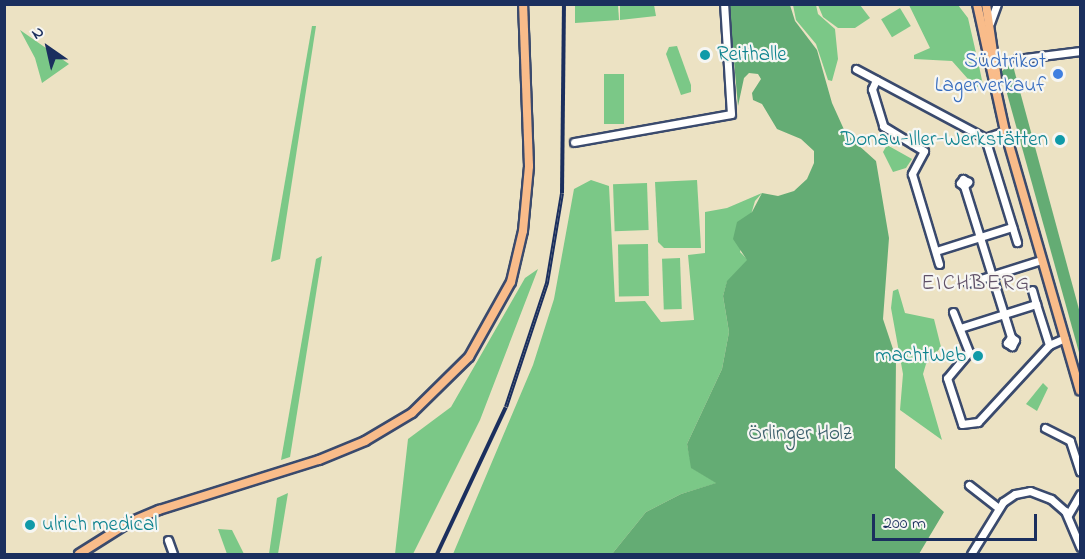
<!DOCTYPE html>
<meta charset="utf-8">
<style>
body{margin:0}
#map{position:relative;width:1085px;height:559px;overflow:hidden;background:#ece2c3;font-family:"Indie Flower",sans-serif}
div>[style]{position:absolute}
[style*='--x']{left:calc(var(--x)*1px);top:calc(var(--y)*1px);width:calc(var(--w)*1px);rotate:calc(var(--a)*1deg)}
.green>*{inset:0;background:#7bc887;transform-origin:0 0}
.forest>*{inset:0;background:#64ac74}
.roads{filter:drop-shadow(2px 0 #3a4a6d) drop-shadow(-2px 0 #3a4a6d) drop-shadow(0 2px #3a4a6d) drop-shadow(0 -2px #3a4a6d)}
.minor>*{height:7px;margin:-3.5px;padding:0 3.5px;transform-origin:3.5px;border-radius:3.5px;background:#fff}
.major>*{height:8px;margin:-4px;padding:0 4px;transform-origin:4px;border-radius:4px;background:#f9bc8a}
.rail>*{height:4px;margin-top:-2px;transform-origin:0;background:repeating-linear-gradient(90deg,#f6f6f2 0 4.5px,#1b2f5e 0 9px);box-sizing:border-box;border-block:2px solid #1b2f5e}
.dots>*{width:16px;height:16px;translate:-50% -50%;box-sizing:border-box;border:3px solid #f6f6f2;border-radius:50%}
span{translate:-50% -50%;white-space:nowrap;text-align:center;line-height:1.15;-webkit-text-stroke:4.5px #f6f6f2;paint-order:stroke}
.culture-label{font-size:21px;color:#0d838f}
.left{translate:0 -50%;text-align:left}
.right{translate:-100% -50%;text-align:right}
.shop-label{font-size:21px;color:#366cbe}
.park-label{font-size:21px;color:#385d6a}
.neighbourhood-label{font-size:22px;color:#615269;letter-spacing:1.5px}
.frame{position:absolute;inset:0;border:6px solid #1b2f5e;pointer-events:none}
.north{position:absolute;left:18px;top:18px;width:60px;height:60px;-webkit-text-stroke:4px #f6f6f2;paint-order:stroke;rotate:326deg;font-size:16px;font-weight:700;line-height:24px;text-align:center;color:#1b2f5e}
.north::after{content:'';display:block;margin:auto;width:21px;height:27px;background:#1b2f5e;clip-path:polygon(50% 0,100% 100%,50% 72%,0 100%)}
.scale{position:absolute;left:872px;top:514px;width:165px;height:27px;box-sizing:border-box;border:3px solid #1b2f5e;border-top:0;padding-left:8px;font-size:18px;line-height:21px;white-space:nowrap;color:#1b2f5e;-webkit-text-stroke:4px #f6f6f2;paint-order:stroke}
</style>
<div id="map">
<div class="green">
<div style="clip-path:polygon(575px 5px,618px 5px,619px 20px,575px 23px)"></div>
<div style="clip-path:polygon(620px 5px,654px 5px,656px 16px,620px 20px)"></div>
<div style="clip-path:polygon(793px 5px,816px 5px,818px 14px,835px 29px,838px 59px,832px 81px,828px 80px,816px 44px,796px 20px)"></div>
<div style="clip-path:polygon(818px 5px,860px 5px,870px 18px,855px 28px,838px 28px,823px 17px)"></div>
<div style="clip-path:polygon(958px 5px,968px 18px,979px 66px,983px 85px,976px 88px,952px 61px,914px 59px,914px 55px,930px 48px,909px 5px)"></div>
<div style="left:900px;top:8px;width:21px;height:22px;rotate:59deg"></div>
<div style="clip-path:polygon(312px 26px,316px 26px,280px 259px,271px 262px)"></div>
<div style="clip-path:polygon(20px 30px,69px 64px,42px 83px,35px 58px)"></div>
<div style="clip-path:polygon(677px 46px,691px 85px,691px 92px,681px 95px,666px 54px,669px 47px)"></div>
<div style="left:624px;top:74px;width:50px;height:20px;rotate:90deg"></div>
<div style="clip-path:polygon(887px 145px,912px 159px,906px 168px,893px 172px,883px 152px)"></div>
<div style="clip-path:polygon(591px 180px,609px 186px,615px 302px,645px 301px,661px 322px,694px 320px,688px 255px,705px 253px,705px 212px,727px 208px,762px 193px,755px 201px,740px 252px,748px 260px,727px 282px,723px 296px,729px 332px,722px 369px,687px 444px,692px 468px,717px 483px,681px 494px,646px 512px,612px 554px,453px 554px,533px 365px,554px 299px,574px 189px)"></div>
<div style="clip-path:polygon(697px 180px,701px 248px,664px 248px,658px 242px,655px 182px)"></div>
<div style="left:647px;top:183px;width:47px;height:34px;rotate:88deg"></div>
<div style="left:648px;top:244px;width:52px;height:30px;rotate:89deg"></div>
<div style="clip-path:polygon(322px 256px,290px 457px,281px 460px,316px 259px)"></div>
<div style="left:680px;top:258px;width:51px;height:18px;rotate:88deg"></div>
<div style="clip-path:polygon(538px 269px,480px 420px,413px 554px,395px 554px,408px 439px,451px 407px,525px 278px)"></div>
<div style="clip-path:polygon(898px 289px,905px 313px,934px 319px,941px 347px,926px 364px,923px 374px,942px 440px,900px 410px,903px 374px,891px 308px,893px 291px)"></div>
<div style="clip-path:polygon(1043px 383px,1048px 388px,1037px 411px,1026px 404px)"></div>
<div style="clip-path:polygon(288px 493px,278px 554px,269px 554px,277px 498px)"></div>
<div style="clip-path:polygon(218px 529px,232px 530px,244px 554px,227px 554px)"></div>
</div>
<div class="forest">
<div style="clip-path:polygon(729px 5px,790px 5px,795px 21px,817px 50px,832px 103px,846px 134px,876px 161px,889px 238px,883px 319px,896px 358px,895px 468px,944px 512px,919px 554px,612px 554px,646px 512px,681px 494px,716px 483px,691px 468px,687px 444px,722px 369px,729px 332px,723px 296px,727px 281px,747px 260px,733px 239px,737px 222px,752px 212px,762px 193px,778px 196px,794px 191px,807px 179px,814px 163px,814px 151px,801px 139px,777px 129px,762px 104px,753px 100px,752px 93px,761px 79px,758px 74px,749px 73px,744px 78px,738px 106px)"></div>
<div style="clip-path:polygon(1012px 62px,1080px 313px,1080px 356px,1001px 72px)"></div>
</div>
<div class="roads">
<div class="minor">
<div style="--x:990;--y:23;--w:20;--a:-70"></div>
<div style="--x:1017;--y:59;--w:64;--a:-7.2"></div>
<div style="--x:856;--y:69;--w:146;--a:28.1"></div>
<div style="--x:985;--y:138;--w:109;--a:72.9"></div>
<div style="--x:876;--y:80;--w:10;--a:114"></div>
<div style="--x:872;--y:89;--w:39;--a:73"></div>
<div style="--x:883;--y:126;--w:48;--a:31.4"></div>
<div style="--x:924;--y:151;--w:26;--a:118"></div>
<div style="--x:912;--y:174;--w:94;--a:73.3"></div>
<div style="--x:985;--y:138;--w:21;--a:-19"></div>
<div style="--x:574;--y:142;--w:159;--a:-10.1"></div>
<div style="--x:731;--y:114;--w:110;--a:-93.6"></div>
<div style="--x:964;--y:186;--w:6;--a:-45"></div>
<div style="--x:968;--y:182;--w:6;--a:-149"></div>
<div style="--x:963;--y:179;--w:5;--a:127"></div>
<div style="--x:960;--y:183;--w:5;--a:37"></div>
<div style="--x:964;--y:186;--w:158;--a:72.7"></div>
<div style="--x:1011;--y:337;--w:5;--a:37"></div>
<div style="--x:1015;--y:340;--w:7;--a:117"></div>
<div style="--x:1012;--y:346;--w:6;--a:-149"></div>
<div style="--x:1007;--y:343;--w:7;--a:-56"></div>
<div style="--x:936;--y:251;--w:80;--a:-17.5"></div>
<div style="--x:968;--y:283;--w:77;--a:-17.5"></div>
<div style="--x:1032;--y:290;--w:15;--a:74"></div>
<div style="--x:953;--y:312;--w:43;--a:68.2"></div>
<div style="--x:969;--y:352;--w:34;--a:130"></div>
<div style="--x:947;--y:378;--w:48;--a:71.9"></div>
<div style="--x:962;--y:424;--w:16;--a:-7"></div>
<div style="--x:978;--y:422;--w:105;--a:-47.3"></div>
<div style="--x:1049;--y:345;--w:17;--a:-24"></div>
<div style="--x:960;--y:328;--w:80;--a:-17.5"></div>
<div style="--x:1036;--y:304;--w:43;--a:72.4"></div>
<div style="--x:1045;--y:428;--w:28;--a:27"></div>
<div style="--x:1070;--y:441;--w:32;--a:72"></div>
<div style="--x:969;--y:485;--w:37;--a:38"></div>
<div style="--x:1068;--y:515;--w:24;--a:-60"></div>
<div style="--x:168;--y:540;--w:15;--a:70"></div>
<div style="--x:971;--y:554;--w:61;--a:-58.4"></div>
<div style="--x:1003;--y:502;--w:14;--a:-34"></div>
<div style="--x:1015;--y:494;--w:15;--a:-11"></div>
<div style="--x:1030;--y:491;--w:22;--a:21"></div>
<div style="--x:1051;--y:499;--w:18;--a:41"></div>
<div style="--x:1065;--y:511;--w:39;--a:67"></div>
</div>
<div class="major">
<div style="--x:977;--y:4;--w:130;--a:77.6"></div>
<div style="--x:1005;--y:131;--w:270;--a:73.9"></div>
<div style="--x:986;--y:4;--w:76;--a:81.7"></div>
<div style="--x:79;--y:554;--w:58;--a:-32.3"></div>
<div style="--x:128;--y:523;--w:34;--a:-23"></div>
<div style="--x:159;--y:510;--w:168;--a:-17.4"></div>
<div style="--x:319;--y:460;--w:50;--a:-22.4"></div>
<div style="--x:365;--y:441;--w:55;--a:-30.8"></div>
<div style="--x:412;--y:413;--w:80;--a:-44.5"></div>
<div style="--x:469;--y:357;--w:86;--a:-60.8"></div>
<div style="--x:511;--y:282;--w:52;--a:-76.8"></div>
<div style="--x:523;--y:231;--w:65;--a:-84.7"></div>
<div style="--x:529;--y:166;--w:162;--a:-92.1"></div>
</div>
</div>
<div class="rail">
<div style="--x:437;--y:554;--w:162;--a:-64.9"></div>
<div style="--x:506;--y:407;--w:131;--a:-71.7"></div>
<div style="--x:547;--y:283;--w:91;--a:-80.5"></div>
<div style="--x:562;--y:193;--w:189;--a:-89.4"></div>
</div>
<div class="dots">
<div style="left:705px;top:55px;background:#0f9aa8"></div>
<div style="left:1058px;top:74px;background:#3f7fe0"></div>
<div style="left:1060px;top:140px;background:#0f9aa8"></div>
<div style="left:978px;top:356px;background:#0f9aa8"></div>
<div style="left:30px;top:525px;background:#0f9aa8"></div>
</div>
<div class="culture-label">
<span class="left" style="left:717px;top:55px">Reithalle</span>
<span class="right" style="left:1048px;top:140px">Donau-Iller-Werkstätten</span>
<span class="right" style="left:966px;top:356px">machtWeb</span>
<span class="left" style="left:42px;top:525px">ulrich medical</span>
</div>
<div class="shop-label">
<span class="right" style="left:1046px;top:74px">Südtrikot<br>Lagerverkauf</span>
</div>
<div class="park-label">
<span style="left:800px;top:434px">Örlinger Holz</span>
</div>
<div class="neighbourhood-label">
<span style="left:976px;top:285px">EICHBERG</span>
</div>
<div class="frame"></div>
<div class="north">N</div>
<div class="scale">200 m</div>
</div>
